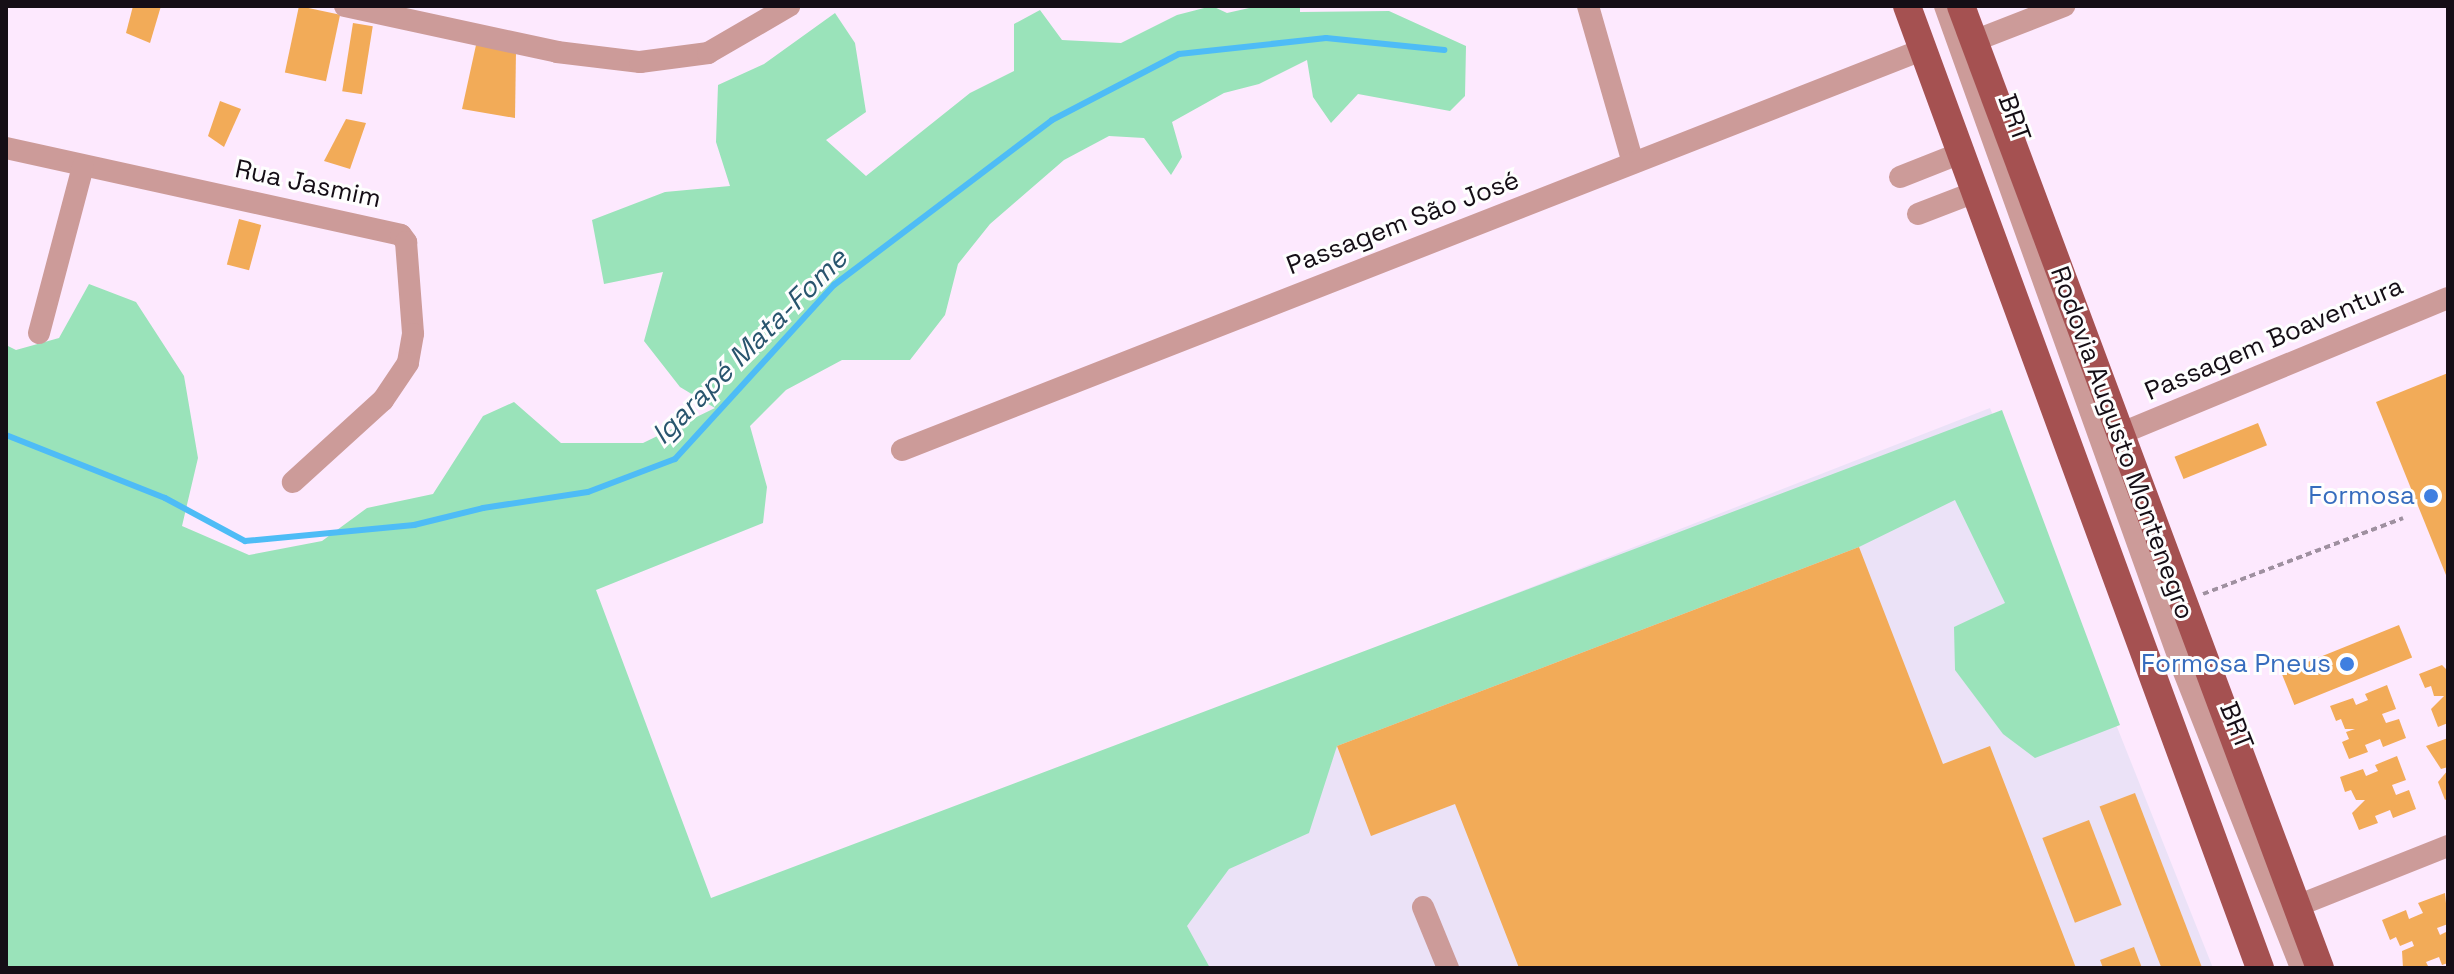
<!DOCTYPE html>
<meta charset="utf-8">
<style>
body{margin:0}
#map{position:relative;width:2454px;height:974px;overflow:hidden;background:#fde9fe;font-family:"Space Grotesk",sans-serif}
div>[style]{position:absolute}
[style*='--x']{left:calc(var(--x)*1px);top:calc(var(--y)*1px);width:calc(var(--w)*1px);rotate:calc(var(--a)*1deg)}
.industrial>*{inset:0;background:#ebe2f7}
.green>*{inset:0;background:#9ae3ba}
.stream>*{height:6px;margin:-3px;padding:0 3px;transform-origin:3px;border-radius:3px;background:#4ebcf6}
.building>*{inset:0;background:#f2ab58;transform-origin:0 0}
.path>*{height:4px;margin-top:-2px;transform-origin:0;background:repeating-linear-gradient(90deg,#9f90a0 0 6px,transparent 0 10px)}
.minor>*{height:22px;margin:-11px;padding:0 11px;transform-origin:11px;border-radius:11px;background:#cc9b99}
.major>*{height:28px;margin:-14px;padding:0 14px;transform-origin:14px;border-radius:14px;background:#a55151}
.dots>*{width:22px;height:22px;translate:-50% -50%;box-sizing:border-box;border:4px solid #fefefe;border-radius:50%}
span{translate:-50% -50%;white-space:nowrap;text-align:center;line-height:1.15;-webkit-text-stroke:6px #fefefe;paint-order:stroke}
.street-label{font-size:26px;color:#150e16}
.shop-label{font-size:26px;color:#366cbe}
.right{translate:-100% -50%;text-align:right}
.water-label{font-size:28px;color:#29556e;font-style:italic}
.frame{position:absolute;inset:0;border:8px solid #150e16;pointer-events:none}
</style>
<div id="map">
<div class="industrial">
<div style="clip-path:polygon(1990px 408px,2213px 968px,648px 968px,704px 910px)"></div>
</div>
<div class="green">
<div style="clip-path:polygon(1212px 6px,1227px 13px,1258px 6px,1300px 6px,1300px 12px,1389px 11px,1466px 46px,1465px 96px,1450px 111px,1358px 94px,1331px 123px,1313px 97px,1307px 60px,1259px 84px,1224px 93px,1172px 122px,1182px 157px,1171px 175px,1144px 138px,1109px 136px,1064px 160px,990px 224px,958px 264px,945px 315px,910px 360px,842px 360px,786px 390px,750px 426px,767px 487px,763px 523px,596px 590px,711px 898px,2002px 410px,2120px 725px,2035px 758px,2003px 734px,1955px 670px,1954px 627px,2005px 603px,1955px 500px,1859px 547px,1337px 746px,1309px 833px,1229px 869px,1187px 926px,1210px 968px,6px 968px,6px 345px,16px 350px,59px 338px,89px 284px,136px 302px,184px 376px,198px 458px,182px 526px,249px 555px,322px 541px,367px 508px,433px 494px,483px 416px,514px 402px,561px 443px,643px 443px,715px 408px,680px 387px,644px 341px,663px 272px,604px 284px,592px 220px,665px 192px,730px 186px,716px 142px,718px 85px,764px 64px,835px 13px,855px 43px,866px 112px,826px 140px,866px 176px,970px 93px,1014px 71px,1014px 24px,1040px 10px,1062px 40px,1121px 43px,1177px 15px)"></div>
</div>
<div class="stream">
<div style="--x:6;--y:435;--w:171;--a:21.6"></div>
<div style="--x:165;--y:498;--w:91;--a:28.3"></div>
<div style="--x:245;--y:541;--w:170;--a:-5.4"></div>
<div style="--x:414;--y:525;--w:71;--a:-13.8"></div>
<div style="--x:483;--y:508;--w:106;--a:-8.7"></div>
<div style="--x:588;--y:492;--w:93;--a:-20.8"></div>
<div style="--x:675;--y:459;--w:236;--a:-47.6"></div>
<div style="--x:834;--y:285;--w:273;--a:-37.1"></div>
<div style="--x:1052;--y:120;--w:143;--a:-27.5"></div>
<div style="--x:1179;--y:54;--w:148;--a:-6.2"></div>
<div style="--x:1326;--y:38;--w:119;--a:5.8"></div>
</div>
<div class="building">
<div style="clip-path:polygon(133px 6px,161px 6px,150px 43px,126px 33px)"></div>
<div style="left:299px;top:6px;width:42px;height:68px;rotate:12deg"></div>
<div style="left:353px;top:23px;width:20px;height:69px;rotate:9deg"></div>
<div style="clip-path:polygon(476px 45px,516px 50px,515px 118px,462px 109px)"></div>
<div style="clip-path:polygon(220px 101px,241px 109px,224px 147px,208px 136px)"></div>
<div style="clip-path:polygon(346px 119px,366px 123px,350px 169px,324px 161px)"></div>
<div style="left:239px;top:219px;width:23px;height:47px;rotate:15deg"></div>
<div style="clip-path:polygon(2448px 373px,2448px 580px,2376px 402px)"></div>
<div style="left:2258px;top:423px;width:24px;height:90px;rotate:68deg"></div>
<div style="clip-path:polygon(1859px 547px,1943px 764px,1990px 746px,2076px 968px,1519px 968px,1455px 804px,1371px 836px,1337px 746px)"></div>
<div style="left:2399px;top:625px;width:35px;height:127px;rotate:68deg"></div>
<div style="clip-path:polygon(2442px 665px,2448px 671px,2448px 723px,2438px 727px,2431px 709px,2444px 696px,2434px 696px,2431px 686px,2425px 688px,2419px 674px)"></div>
<div style="clip-path:polygon(2387px 685px,2396px 709px,2382px 714px,2386px 723px,2399px 719px,2406px 738px,2383px 747px,2380px 739px,2365px 745px,2368px 752px,2349px 759px,2342px 742px,2349px 739px,2346px 732px,2355px 729px,2345px 729px,2341px 719px,2336px 721px,2330px 706px,2353px 698px,2356px 705px,2368px 700px,2365px 694px)"></div>
<div style="clip-path:polygon(2448px 738px,2448px 767px,2441px 769px,2426px 746px)"></div>
<div style="clip-path:polygon(2397px 756px,2406px 780px,2392px 785px,2396px 795px,2409px 790px,2416px 809px,2393px 818px,2390px 810px,2375px 816px,2378px 823px,2359px 830px,2352px 813px,2365px 800px,2356px 800px,2351px 790px,2345px 792px,2340px 777px,2363px 769px,2366px 776px,2378px 771px,2375px 765px)"></div>
<div style="clip-path:polygon(2448px 770px,2448px 798px,2445px 800px,2438px 782px)"></div>
<div style="left:2135px;top:793px;width:187px;height:38px;rotate:69deg"></div>
<div style="left:2089px;top:820px;width:91px;height:50px;rotate:69deg"></div>
<div style="clip-path:polygon(2445px 893px,2448px 924px,2437px 928px,2440px 935px,2448px 931px,2448px 963px,2442px 965px,2439px 957px,2426px 962px,2429px 968px,2403px 968px,2402px 951px,2414px 946px,2412px 941px,2400px 946px,2396px 937px,2390px 940px,2382px 920px,2406px 910px,2409px 919px,2423px 913px,2418px 903px)"></div>
<div style="clip-path:polygon(2134px 947px,2142px 968px,2103px 968px,2100px 960px)"></div>
</div>
<div class="path">
<div style="--x:2203;--y:594;--w:214;--a:-20.8"></div>
</div>
<div class="minor">
<div style="--x:345;--y:6;--w:217;--a:12.2"></div>
<div style="--x:557;--y:52;--w:84;--a:6.9"></div>
<div style="--x:640;--y:62;--w:69;--a:-7.5"></div>
<div style="--x:708;--y:53;--w:94;--a:-30.1"></div>
<div style="--x:1588;--y:6;--w:163;--a:74"></div>
<div style="--x:1945;--y:6;--w:702;--a:70.27"></div>
<div style="--x:2182;--y:667;--w:324;--a:68.4"></div>
<div style="--x:1974;--y:41;--w:97;--a:-21.3"></div>
<div style="--x:6;--y:148;--w:404;--a:12.4"></div>
<div style="--x:401;--y:235;--w:9;--a:54"></div>
<div style="--x:406;--y:242;--w:92;--a:85.6"></div>
<div style="--x:413;--y:334;--w:29;--a:100"></div>
<div style="--x:408;--y:363;--w:45;--a:124"></div>
<div style="--x:383;--y:400;--w:122;--a:137.7"></div>
<div style="--x:1900;--y:177;--w:68;--a:-21.6"></div>
<div style="--x:1918;--y:214;--w:64;--a:-21"></div>
<div style="--x:39;--y:333;--w:172;--a:-75.2"></div>
<div style="--x:2122;--y:433;--w:353;--a:-22.5"></div>
<div style="--x:902;--y:450;--w:1098;--a:-21.42"></div>
<div style="--x:2297;--y:906;--w:162;--a:-21.7"></div>
<div style="--x:1423;--y:907;--w:66;--a:67.7"></div>
</div>
<div class="major">
<div style="--x:1907;--y:6;--w:1025;--a:69.85"></div>
<div style="--x:1961;--y:6;--w:1027;--a:69.54"></div>
</div>
<div class="dots">
<div style="left:2431px;top:496px;background:#3f7fe0"></div>
<div style="left:2347px;top:664px;background:#3f7fe0"></div>
</div>
<div class="street-label">
<span style="left:2014px;top:118px;rotate:70deg">BRT</span>
<span style="left:308px;top:184px;rotate:12deg">Rua Jasmim</span>
<span style="left:1403px;top:223px;rotate:-21deg">Passagem São José</span>
<span style="left:2274px;top:339px;rotate:-23deg">Passagem Boaventura</span>
<span style="left:2122px;top:443px;rotate:70deg">Rodovia Augusto Montenegro</span>
<span style="left:2236px;top:726px;rotate:68deg">BRT</span>
</div>
<div class="shop-label">
<span class="right" style="left:2415px;top:496px">Formosa</span>
<span class="right" style="left:2331px;top:664px">Formosa Pneus</span>
</div>
<div class="water-label">
<span style="left:749px;top:346px;rotate:-45deg">Igarapé Mata-Fome</span>
</div>
<div class="frame"></div>
</div>
